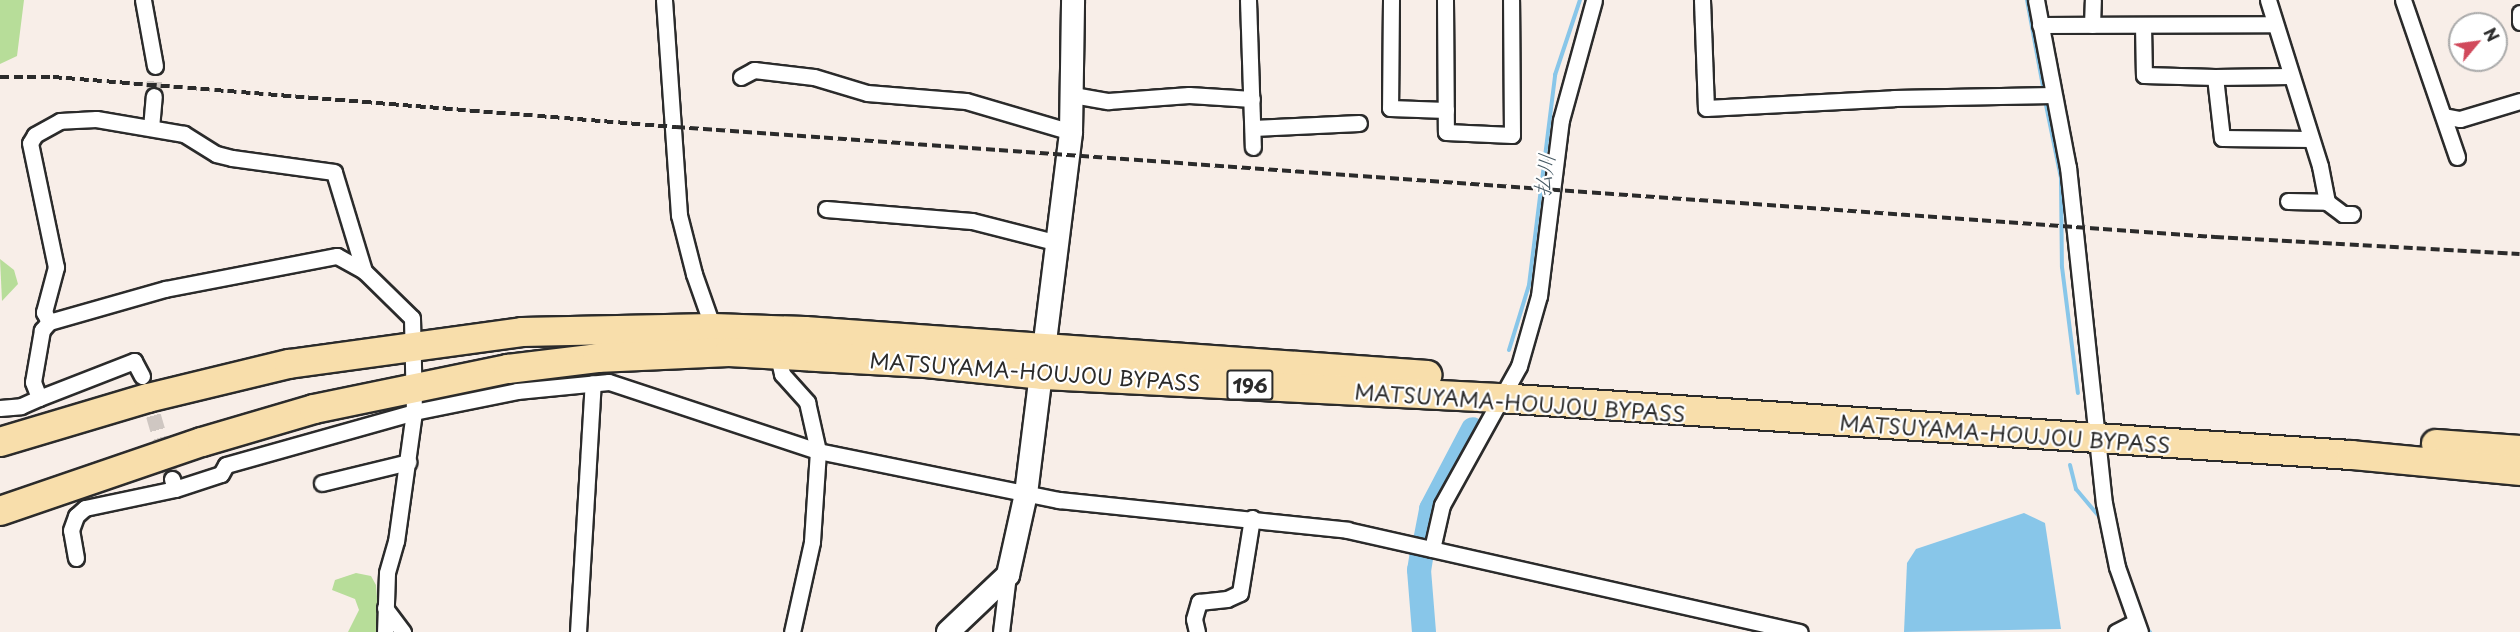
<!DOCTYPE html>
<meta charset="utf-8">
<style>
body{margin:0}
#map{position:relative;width:2520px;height:632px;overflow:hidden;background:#f8eee8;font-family:"Playpen Sans","Klee One",sans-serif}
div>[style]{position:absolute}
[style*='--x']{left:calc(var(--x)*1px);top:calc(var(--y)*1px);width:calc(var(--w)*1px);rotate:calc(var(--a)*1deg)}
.green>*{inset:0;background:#b7dd99}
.water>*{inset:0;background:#88c6e9}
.stream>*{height:4px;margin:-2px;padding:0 2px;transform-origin:2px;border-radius:2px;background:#88c6e9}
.river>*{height:24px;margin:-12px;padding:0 12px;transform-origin:12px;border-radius:12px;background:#88c6e9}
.street-tunnel>*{height:15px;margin-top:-7.5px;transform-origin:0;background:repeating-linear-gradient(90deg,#cfc7c2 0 15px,transparent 0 23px)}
.roads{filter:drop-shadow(2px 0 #2b2b2b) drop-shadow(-2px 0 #2b2b2b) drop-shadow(0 2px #2b2b2b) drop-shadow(0 -2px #2b2b2b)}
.street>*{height:15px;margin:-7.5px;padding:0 7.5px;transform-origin:7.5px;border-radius:7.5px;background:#fff}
.secondary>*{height:22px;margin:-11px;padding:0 11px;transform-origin:11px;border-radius:11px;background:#fff}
.highway>*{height:28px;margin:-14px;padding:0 14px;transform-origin:14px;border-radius:14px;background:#f8deab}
.rail>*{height:4px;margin-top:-2px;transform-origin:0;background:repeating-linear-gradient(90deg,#2b2b2b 0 9px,transparent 0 13.5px)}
span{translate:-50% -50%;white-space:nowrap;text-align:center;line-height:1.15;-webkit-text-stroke:4.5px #fff;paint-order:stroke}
.shield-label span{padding:2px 4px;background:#fff;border:2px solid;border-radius:4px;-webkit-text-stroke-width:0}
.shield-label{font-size:20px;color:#2b2b2b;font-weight:700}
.street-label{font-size:21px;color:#2b2b2b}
.water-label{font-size:22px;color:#475a64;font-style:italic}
.north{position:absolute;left:2448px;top:12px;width:60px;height:60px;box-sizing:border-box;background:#fff;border:2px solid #aaa;border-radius:50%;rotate:61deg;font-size:16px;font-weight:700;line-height:24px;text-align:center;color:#2b2b2b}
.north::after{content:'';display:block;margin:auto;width:21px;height:27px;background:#d1495b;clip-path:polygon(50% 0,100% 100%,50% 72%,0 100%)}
</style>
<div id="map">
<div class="green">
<div style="clip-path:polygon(0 0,24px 0,17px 56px,0 64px)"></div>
<div style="clip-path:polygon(0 259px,14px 270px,18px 284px,2px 301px)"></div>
<div style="clip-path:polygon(356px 573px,371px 576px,376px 585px,380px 632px,348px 632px,359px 610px,355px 599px,332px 590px,335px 580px)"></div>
</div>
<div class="water">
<div style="clip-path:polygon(2024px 513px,2045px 523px,2061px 629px,1904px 632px,1907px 563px,1916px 549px)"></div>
</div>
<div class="stream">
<div style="--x:2027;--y:0;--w:94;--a:79.5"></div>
<div style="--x:2045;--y:100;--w:80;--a:78.4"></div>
<div style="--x:2061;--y:178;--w:89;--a:89.4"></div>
<div style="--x:2062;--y:267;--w:127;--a:82.8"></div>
<div style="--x:1509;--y:350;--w:68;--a:-72.9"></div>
<div style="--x:1529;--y:285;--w:212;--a:-82.9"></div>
<div style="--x:1555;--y:75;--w:79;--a:-71.6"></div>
<div style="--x:2070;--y:465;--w:25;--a:76"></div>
<div style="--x:2076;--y:489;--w:34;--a:50"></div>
<div style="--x:2121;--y:549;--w:28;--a:75"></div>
<div style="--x:2147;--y:629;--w:4;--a:45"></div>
</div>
<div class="river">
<div style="--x:1425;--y:541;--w:33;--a:-79"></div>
<div style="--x:1431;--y:509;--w:90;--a:-62.3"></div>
<div style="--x:1422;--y:552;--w:18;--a:99"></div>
<div style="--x:1419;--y:570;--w:62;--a:85.4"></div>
</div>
<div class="street-tunnel">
<div style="--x:154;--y:96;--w:30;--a:-88"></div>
<div style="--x:147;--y:393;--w:90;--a:73.8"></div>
</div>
<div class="roads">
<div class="street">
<div style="--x:143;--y:0;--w:67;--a:79.7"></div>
<div style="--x:664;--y:0;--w:216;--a:86"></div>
<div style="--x:679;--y:215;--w:61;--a:75.7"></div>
<div style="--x:694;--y:274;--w:57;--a:70.6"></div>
<div style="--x:1248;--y:0;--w:147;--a:88.1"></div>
<div style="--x:1391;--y:0;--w:108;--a:90.5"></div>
<div style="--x:1390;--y:108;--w:56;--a:2"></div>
<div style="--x:1445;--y:0;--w:132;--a:89.6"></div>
<div style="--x:1446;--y:132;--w:66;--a:2.6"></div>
<div style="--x:1512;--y:135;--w:135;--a:-90.4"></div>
<div style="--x:1702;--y:0;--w:108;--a:87.9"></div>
<div style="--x:1706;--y:108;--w:188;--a:-3"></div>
<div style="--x:1894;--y:98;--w:159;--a:-1.1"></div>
<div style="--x:2036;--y:0;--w:170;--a:79.2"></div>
<div style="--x:2068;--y:167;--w:338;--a:83.9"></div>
<div style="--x:2104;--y:503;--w:65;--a:78.5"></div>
<div style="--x:2117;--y:567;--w:69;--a:70.5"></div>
<div style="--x:2268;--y:0;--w:174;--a:72.6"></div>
<div style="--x:2320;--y:166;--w:37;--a:79"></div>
<div style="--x:2403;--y:0;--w:166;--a:71"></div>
<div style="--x:2520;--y:13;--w:9;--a:90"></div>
<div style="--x:2040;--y:25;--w:233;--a:-0.2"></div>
<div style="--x:2092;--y:25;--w:25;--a:-88"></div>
<div style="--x:2143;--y:25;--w:50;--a:88.9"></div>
<div style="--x:2144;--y:75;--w:71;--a:1.6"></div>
<div style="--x:2290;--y:76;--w:75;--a:179.2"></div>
<div style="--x:2215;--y:77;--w:61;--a:83.5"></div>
<div style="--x:2222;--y:138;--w:89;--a:0.6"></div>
<div style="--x:741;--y:77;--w:15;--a:-28"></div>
<div style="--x:754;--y:70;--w:60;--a:6.7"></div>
<div style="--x:814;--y:77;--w:55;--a:16.8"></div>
<div style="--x:867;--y:93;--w:99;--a:4.6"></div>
<div style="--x:966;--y:101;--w:109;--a:16.4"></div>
<div style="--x:1073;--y:95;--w:36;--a:10"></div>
<div style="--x:1108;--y:101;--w:81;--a:-4.2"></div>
<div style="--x:1189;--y:95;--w:63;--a:3.6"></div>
<div style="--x:2444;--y:116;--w:16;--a:11"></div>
<div style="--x:2460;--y:119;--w:63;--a:-16.7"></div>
<div style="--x:151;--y:128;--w:32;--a:-85"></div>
<div style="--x:1253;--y:128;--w:106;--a:-2.7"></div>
<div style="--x:2288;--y:201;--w:39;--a:1"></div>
<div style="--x:2327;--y:202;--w:20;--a:37"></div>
<div style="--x:2343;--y:214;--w:9;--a:0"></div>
<div style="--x:826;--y:209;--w:146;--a:4.7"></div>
<div style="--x:972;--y:221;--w:89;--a:14.3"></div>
<div style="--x:364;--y:271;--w:103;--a:-106.9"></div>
<div style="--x:334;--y:172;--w:103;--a:-172.2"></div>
<div style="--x:232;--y:158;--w:16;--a:-166"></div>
<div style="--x:216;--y:154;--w:38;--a:-148"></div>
<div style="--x:184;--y:134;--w:89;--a:-170.3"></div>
<div style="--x:96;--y:119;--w:36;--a:177"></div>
<div style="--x:60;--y:121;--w:29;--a:151"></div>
<div style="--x:35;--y:135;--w:9;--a:122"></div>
<div style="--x:30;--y:143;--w:127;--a:78.2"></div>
<div style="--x:56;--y:267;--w:47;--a:104.9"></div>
<div style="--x:44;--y:312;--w:11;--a:63"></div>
<div style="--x:49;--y:322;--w:121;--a:-15.9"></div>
<div style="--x:165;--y:289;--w:175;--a:-10.9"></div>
<div style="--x:337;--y:256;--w:31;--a:29"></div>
<div style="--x:364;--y:271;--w:67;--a:44.4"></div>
<div style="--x:412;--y:318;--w:94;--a:88.8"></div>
<div style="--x:414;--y:412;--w:130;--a:97.9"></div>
<div style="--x:396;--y:541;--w:33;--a:106"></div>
<div style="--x:387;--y:573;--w:59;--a:91.9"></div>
<div style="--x:49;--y:322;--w:11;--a:131"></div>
<div style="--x:42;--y:330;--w:53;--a:99.8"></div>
<div style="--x:33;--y:382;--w:17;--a:69"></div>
<div style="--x:39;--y:398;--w:102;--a:-21.3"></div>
<div style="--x:134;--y:361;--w:17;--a:62"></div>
<div style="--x:777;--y:352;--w:23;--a:77"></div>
<div style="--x:782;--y:374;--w:38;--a:48"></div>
<div style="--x:807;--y:402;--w:50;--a:77.3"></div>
<div style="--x:818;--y:451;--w:91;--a:93.8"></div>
<div style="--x:812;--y:542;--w:92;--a:102.5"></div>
<div style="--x:0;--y:408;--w:21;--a:-5"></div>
<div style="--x:21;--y:406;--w:20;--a:-24"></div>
<div style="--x:172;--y:479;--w:10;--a:73"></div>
<div style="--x:175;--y:489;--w:48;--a:-18.1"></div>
<div style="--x:221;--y:474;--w:10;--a:-61"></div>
<div style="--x:226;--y:465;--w:195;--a:-15.7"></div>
<div style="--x:414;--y:412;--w:105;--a:-11.5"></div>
<div style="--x:517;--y:391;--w:92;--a:-5.6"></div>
<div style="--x:609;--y:382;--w:220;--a:18.3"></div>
<div style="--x:818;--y:451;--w:246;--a:11.5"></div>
<div style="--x:1059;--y:500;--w:290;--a:5.9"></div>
<div style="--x:1347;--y:530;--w:464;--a:12.7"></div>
<div style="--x:322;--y:483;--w:89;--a:-13.6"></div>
<div style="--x:1432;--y:549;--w:45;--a:-77.2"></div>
<div style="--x:1442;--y:505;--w:159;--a:-61"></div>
<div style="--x:1519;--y:366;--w:73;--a:-74.1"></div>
<div style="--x:1539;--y:296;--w:177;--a:-82.9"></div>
<div style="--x:1561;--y:120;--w:124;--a:-74.6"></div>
<div style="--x:76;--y:558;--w:28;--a:-100"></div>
<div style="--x:71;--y:530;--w:15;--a:-70"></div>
<div style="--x:76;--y:516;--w:12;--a:-42"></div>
<div style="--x:85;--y:508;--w:92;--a:-11.9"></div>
<div style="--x:385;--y:608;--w:30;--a:53"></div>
<div style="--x:578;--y:632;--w:249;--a:-86.6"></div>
<div style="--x:1001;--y:632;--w:57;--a:-83"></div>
<div style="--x:1197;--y:632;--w:13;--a:-103"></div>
<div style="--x:1194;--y:619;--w:18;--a:-74"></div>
<div style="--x:1199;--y:602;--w:28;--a:-6"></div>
<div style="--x:1227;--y:599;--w:14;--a:-25"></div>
<div style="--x:1240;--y:593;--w:76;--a:-80.9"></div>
<div style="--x:2116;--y:632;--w:22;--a:-27"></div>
</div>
<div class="secondary">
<div style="--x:948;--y:632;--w:83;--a:-43.5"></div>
<div style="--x:1008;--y:575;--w:83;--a:-77.5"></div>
<div style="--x:1026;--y:494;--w:365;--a:-82.9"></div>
<div style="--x:1071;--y:132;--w:132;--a:-89.1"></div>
</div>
<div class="highway">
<div style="--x:0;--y:442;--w:154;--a:-16.6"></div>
<div style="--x:148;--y:398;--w:145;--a:-13.6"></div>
<div style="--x:289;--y:364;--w:235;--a:-7.8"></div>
<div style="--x:522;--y:332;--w:191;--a:-1.2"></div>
<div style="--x:713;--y:328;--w:92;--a:1.9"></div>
<div style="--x:805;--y:331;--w:624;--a:4.05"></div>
<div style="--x:2436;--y:444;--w:84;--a:4.1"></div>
<div style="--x:0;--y:511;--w:213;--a:-18.9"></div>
<div style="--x:202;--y:442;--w:117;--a:-16.4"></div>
<div style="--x:314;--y:409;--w:198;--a:-11.7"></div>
<div style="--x:508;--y:369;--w:90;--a:-7"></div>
<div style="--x:597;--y:358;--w:132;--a:-2.6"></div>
<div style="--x:729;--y:352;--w:197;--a:3.2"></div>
<div style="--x:926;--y:363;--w:118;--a:5.9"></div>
<div style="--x:1043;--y:375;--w:457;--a:2.9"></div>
<div style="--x:1499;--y:398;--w:854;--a:3.83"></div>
<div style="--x:2351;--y:455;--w:170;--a:5.4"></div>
</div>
</div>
<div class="rail">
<div style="--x:0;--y:77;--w:53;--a:0"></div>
<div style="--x:53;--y:77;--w:625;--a:4.59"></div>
<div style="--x:676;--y:127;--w:1543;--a:4.09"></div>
<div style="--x:2215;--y:237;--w:305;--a:3.2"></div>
</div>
<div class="shield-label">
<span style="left:1250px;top:385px">196</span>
</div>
<div class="street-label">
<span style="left:1035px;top:371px;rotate:4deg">MATSUYAMA-HOUJOU BYPASS</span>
<span style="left:1520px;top:402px;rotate:4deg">MATSUYAMA-HOUJOU BYPASS</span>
<span style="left:2005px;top:433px;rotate:4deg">MATSUYAMA-HOUJOU BYPASS</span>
</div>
<div class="water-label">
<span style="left:1543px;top:175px;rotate:-83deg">払川</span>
</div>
<div class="north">N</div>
</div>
